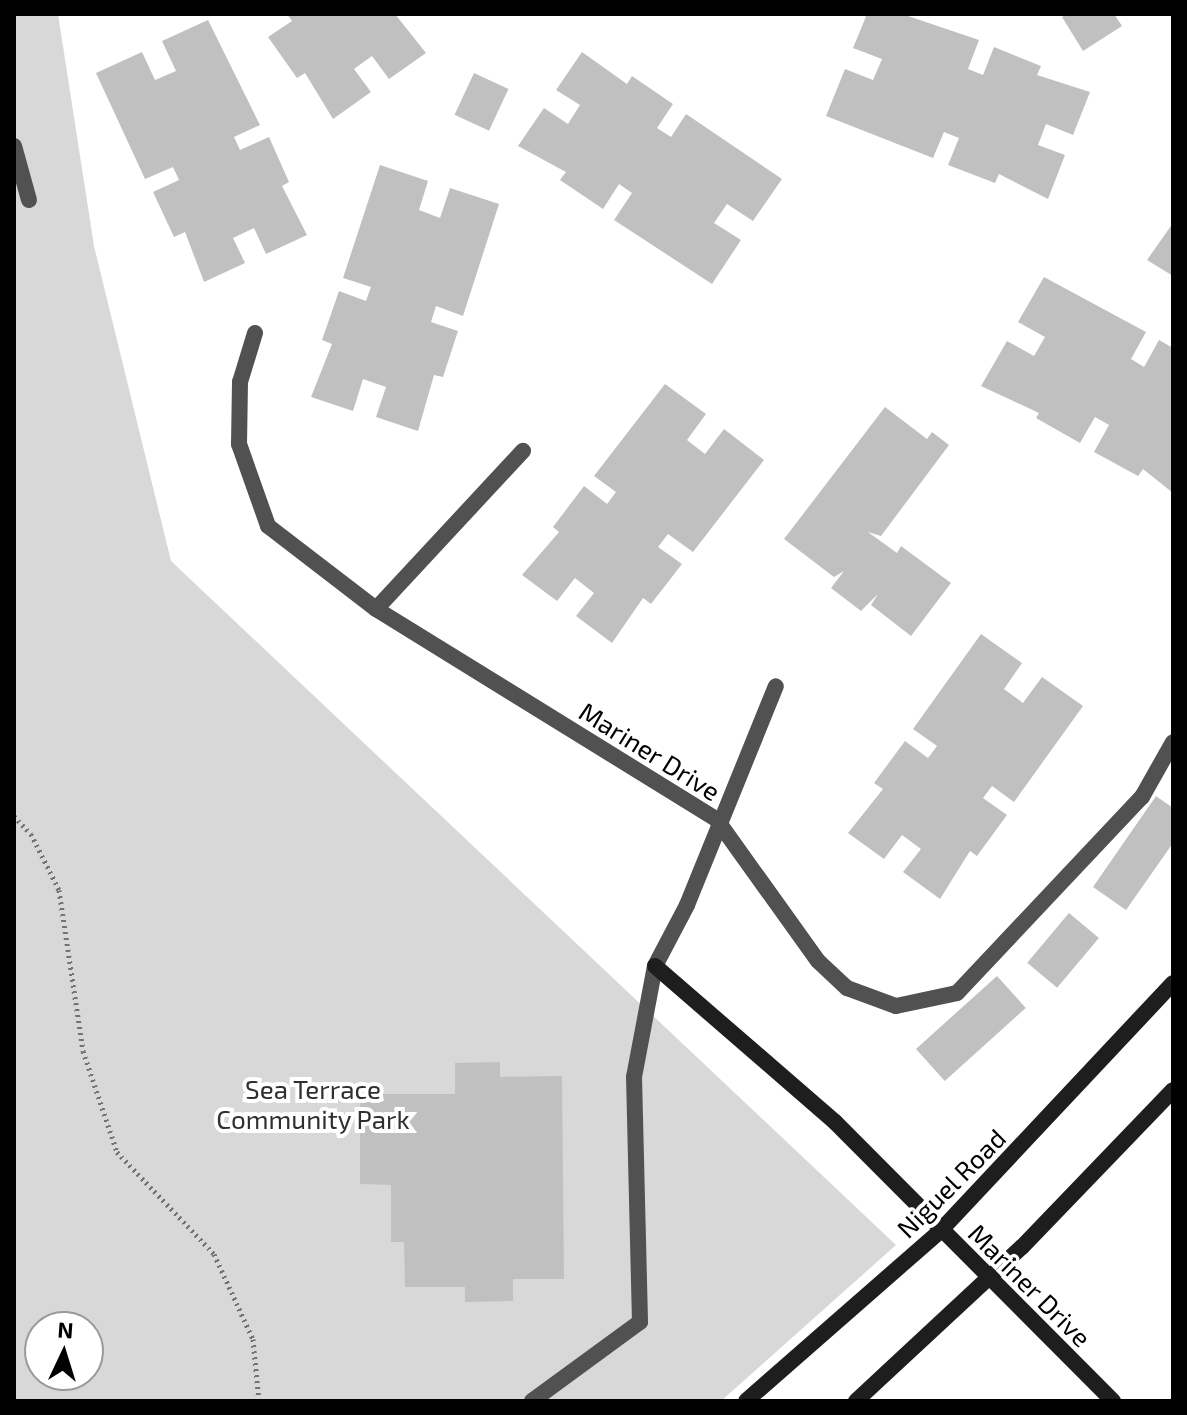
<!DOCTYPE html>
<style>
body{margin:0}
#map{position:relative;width:1187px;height:1415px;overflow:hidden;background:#fff;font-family:"Exo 2",sans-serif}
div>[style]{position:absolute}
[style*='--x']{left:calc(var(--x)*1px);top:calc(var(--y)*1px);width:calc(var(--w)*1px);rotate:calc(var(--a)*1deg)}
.green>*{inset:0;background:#d8d8d8}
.building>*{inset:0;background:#c0c0c0;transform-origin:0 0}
.path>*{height:5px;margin-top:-2.5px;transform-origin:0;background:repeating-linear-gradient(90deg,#737373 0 2px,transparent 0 6px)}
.lane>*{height:16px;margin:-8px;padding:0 8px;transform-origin:8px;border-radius:8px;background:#515151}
.street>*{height:16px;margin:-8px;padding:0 8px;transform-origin:8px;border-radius:8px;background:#515151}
.secondary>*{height:16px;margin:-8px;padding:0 8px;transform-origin:8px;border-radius:8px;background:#1e1e1e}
span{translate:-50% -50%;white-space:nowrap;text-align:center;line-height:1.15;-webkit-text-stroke:8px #fff;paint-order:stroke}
.street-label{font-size:26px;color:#000}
.park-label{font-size:26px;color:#2f2f2f}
.frame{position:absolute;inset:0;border:16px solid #000;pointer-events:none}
.north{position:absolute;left:24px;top:1311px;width:80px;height:80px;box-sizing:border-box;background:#fff;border:2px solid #999;border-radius:50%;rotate:4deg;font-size:22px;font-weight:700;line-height:32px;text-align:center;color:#000}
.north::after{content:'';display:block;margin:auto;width:28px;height:36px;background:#000;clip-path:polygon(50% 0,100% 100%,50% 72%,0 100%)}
</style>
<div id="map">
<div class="green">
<div style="clip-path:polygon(evenodd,14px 14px,58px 14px,94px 246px,171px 561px,896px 1245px,721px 1401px,14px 1401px,14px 14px,40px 1327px,88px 1327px,88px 1375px,40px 1375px,40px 1327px)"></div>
</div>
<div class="building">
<div style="clip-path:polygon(287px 14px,395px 14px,426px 53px,389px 79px,372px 56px,354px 69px,371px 92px,333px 119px,305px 73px,297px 78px,268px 37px,292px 21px)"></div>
<div style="clip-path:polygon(867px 14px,902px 14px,979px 40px,968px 69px,983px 75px,994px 47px,1041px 66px,1037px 75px,1090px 92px,1073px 135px,1046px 124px,1038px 145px,1065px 155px,1048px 199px,999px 174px,995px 183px,948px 165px,959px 138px,944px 132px,933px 158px,826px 116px,845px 69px,873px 80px,882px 59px,853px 48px)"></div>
<div style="clip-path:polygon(1067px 14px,1114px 14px,1122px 26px,1083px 51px,1062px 17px)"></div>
<div style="clip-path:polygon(208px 20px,260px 125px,234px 137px,240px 150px,269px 137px,289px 182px,282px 186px,307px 235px,266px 254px,254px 228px,233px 238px,245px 263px,204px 282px,185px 232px,174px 237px,153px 192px,179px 180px,173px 167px,145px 179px,96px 73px,142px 52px,155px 80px,176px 71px,162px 41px)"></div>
<div style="clip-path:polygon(582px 52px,627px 84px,632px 76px,673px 104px,657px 128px,671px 137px,686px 114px,782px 179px,753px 221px,727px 204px,714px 223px,741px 240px,712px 284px,614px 220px,632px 193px,619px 184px,603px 209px,560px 180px,566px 172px,518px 146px,544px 108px,568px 124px,580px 105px,556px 90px)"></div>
<div style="left:474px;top:73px;width:38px;height:46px;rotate:25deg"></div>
<div style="clip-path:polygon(380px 165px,428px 181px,419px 210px,440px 218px,450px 188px,499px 204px,463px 316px,436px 306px,431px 322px,458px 331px,443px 377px,434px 375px,418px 431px,376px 417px,386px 387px,363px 379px,353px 411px,311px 397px,332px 344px,322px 340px,339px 291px,366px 301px,371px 287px,343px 278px)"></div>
<div style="clip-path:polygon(1173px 223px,1173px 276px,1147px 260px)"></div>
<div style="clip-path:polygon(1044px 277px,1146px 332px,1131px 359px,1144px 367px,1159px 340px,1173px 348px,1173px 493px,1143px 469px,1138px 476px,1094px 452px,1109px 425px,1095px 417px,1080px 443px,1036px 418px,1039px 413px,981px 386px,1007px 341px,1034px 356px,1045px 337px,1018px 322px)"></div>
<div style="clip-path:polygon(665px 384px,706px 414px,687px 440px,705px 454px,724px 429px,764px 460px,693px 552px,668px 534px,658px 547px,682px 564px,651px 604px,643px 598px,612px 643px,576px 616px,594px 593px,575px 578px,557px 601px,522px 575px,559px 532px,553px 527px,584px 486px,607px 504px,616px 492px,594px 476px)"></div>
<div style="clip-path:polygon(885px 407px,927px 439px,932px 432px,949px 445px,881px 536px,868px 532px,897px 553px,901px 546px,951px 583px,911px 636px,871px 605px,878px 594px,861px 611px,831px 588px,844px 571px,834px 577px,784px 539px)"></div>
<div style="clip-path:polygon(981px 634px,1022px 663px,1004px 689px,1023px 703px,1042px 677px,1083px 706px,1014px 802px,992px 786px,983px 798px,1007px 815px,977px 856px,970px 851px,940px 899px,903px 872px,921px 849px,902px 835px,884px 859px,848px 833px,883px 789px,874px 783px,905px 741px,928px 758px,937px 746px,913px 729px)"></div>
<div style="clip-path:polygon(1156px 796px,1173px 808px,1173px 843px,1126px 910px,1093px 887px)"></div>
<div style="left:1069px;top:913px;width:39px;height:65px;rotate:40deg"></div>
<div style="left:997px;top:976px;width:43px;height:109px;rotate:48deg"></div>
<div style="clip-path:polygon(500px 1062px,500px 1077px,562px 1076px,564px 1279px,513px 1279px,513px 1301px,465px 1302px,465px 1287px,405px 1287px,404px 1242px,391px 1242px,391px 1185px,360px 1184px,360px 1094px,455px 1094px,455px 1063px)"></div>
</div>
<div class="path">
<div style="--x:14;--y:816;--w:25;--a:47"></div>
<div style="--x:31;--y:834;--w:63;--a:63.4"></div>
<div style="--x:59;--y:890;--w:163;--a:81.5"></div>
<div style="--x:83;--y:1051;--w:107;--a:71.4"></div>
<div style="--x:117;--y:1152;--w:141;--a:46.4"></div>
<div style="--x:214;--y:1254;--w:94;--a:65.4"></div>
<div style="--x:253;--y:1339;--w:62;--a:84.5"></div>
</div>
<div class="lane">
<div style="--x:14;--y:146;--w:56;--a:74.5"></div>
<div style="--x:532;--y:1401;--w:134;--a:-36.2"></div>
<div style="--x:640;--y:1322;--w:245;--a:-91.4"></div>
<div style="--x:634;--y:1077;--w:113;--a:-79.3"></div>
</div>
<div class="street">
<div style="--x:255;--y:333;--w:51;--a:107"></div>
<div style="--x:240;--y:382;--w:62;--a:90.9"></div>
<div style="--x:239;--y:444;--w:87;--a:70.5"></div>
<div style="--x:268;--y:526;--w:136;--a:37.5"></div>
<div style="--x:376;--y:609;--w:401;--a:31.7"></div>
<div style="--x:717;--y:820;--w:173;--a:54.4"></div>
<div style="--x:818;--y:961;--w:40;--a:43"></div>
<div style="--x:847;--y:988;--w:52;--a:20.2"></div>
<div style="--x:896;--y:1006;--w:62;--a:-12"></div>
<div style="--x:957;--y:993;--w:270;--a:-46.7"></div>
<div style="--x:1142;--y:797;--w:63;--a:-60.6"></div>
<div style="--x:376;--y:609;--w:216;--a:-47.1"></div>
<div style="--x:655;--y:966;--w:69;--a:-62.3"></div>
<div style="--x:687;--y:905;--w:236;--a:-67.9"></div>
</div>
<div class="secondary">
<div style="--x:655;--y:966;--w:238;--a:40.9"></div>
<div style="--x:835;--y:1122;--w:394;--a:45.1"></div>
<div style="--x:746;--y:1401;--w:259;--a:-41.2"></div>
<div style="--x:941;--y:1230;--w:339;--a:-46.8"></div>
<div style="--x:856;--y:1401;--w:226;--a:-42.9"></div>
<div style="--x:1022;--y:1247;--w:218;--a:-46.1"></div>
</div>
<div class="street-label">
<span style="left:650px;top:751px;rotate:32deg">Mariner Drive</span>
<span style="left:951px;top:1183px;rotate:-45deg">Niguel Road</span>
<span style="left:1030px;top:1285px;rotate:45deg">Mariner Drive</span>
</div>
<div class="park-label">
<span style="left:313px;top:1104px">Sea Terrace<br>Community Park</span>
</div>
<div class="frame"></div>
<div class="north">N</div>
</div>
